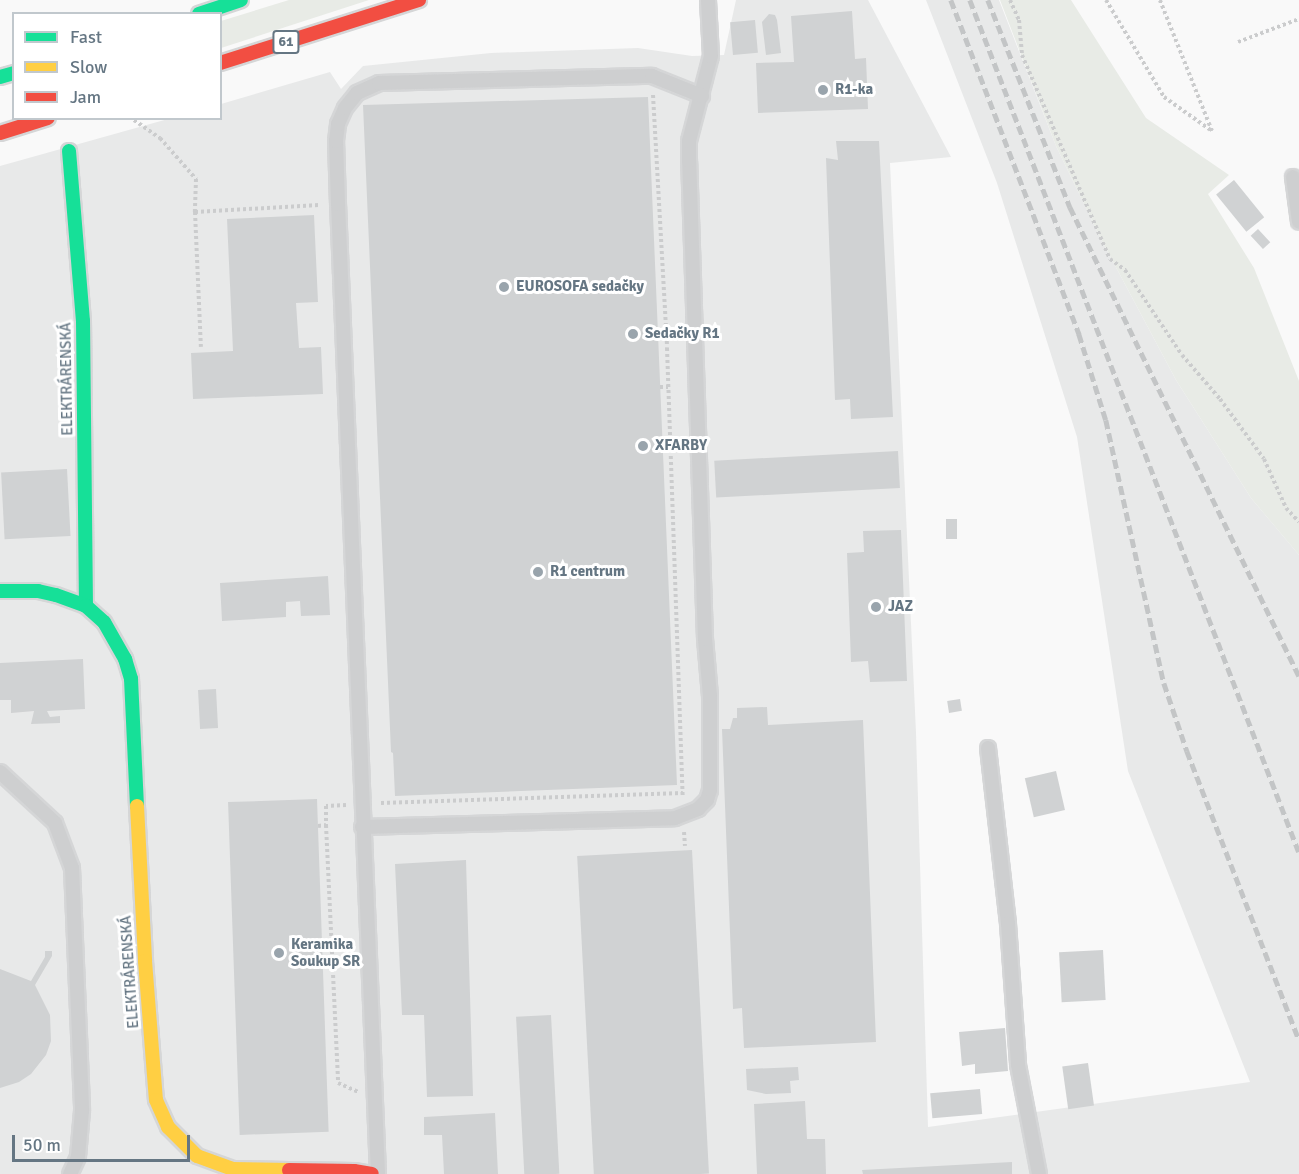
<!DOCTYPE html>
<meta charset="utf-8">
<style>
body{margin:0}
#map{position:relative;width:1299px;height:1174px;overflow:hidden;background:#f9f9f9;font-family:Signika,sans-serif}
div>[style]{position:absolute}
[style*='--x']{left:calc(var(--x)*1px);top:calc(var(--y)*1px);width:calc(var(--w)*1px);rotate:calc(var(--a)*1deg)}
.built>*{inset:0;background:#e8e9e9}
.green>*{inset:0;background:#e8ebe6}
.building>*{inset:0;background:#d0d2d3;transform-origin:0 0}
.path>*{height:4px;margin-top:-2px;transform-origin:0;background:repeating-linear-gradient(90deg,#cbcccd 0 3px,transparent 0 6px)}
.roads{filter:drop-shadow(2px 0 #d5d6d7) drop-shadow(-2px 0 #d5d6d7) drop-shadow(0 2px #d5d6d7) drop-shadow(0 -2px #d5d6d7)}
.lane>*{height:14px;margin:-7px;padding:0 7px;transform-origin:7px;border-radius:7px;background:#cecfd0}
.fast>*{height:14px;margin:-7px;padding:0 7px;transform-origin:7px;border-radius:7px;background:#16e098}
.slow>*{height:14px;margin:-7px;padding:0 7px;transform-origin:7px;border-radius:7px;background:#ffcf43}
.jam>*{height:14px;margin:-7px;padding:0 7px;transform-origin:7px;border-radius:7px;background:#f24e42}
.rail>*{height:4.5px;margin-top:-2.25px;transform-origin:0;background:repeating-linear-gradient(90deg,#c3c5c6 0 9px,transparent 0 13.5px)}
.dots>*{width:16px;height:16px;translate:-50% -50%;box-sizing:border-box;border:3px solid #fff;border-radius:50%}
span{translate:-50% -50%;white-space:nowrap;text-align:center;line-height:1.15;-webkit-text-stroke:6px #fff;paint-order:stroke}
.shield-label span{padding:2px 4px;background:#fff;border:2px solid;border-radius:4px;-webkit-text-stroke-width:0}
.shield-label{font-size:14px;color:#657683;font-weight:700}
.poi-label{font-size:15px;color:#657683;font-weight:700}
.left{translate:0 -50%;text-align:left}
.street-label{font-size:15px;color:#657683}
.legend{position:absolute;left:12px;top:12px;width:210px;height:108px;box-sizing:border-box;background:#fff;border:2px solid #c1c8cd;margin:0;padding:8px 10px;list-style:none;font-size:18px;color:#657683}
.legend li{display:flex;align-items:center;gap:12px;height:30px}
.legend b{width:30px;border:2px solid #c1c8cd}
.scale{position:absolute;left:12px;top:1135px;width:178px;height:27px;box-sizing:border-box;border:3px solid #657683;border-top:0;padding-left:8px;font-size:18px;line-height:21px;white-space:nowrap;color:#657683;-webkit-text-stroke:4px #fff;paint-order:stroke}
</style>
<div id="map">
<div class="built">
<div style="clip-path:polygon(736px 0,868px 0,951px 157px,890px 163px,916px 733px,928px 1127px,1250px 1082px,1128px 771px,1077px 437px,997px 183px,926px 0,999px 0,1056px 146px,1102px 241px,1176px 380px,1251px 498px,1299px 555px,1299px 1174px,0 1174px,0 166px,168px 119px,220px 118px,221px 104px,330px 72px,341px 89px,363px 66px,491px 53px,638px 48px,692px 56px,724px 55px)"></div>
</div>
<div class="green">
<div style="clip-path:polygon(289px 0,369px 0,221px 48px,221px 21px)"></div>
<div style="clip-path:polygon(1000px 0,1071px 0,1146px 118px,1229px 175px,1208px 194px,1254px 268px,1299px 381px,1299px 555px,1251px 498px,1176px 380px,1102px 241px,1056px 146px)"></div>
</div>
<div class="building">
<div style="clip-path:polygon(852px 11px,855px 59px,866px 58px,868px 109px,758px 113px,756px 63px,794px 62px,791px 16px)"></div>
<div style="clip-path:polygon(769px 14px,775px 15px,777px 20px,781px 53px,766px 55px,762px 22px)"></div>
<div style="left:755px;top:20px;width:33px;height:25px;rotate:85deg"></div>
<div style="clip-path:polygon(648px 97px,677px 785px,395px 796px,393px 753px,391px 752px,363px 105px)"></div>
<div style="clip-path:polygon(836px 141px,879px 141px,893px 417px,851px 419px,850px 399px,835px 400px,826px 158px,838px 160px)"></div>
<div style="left:1234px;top:180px;width:48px;height:23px;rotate:51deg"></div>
<div style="clip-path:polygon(314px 215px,318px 302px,296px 303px,299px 348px,321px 347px,323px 394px,193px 399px,191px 353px,233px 351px,227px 219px)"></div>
<div style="left:1258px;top:229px;width:18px;height:10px;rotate:47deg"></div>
<div style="left:898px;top:451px;width:37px;height:184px;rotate:87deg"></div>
<div style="left:67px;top:469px;width:67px;height:66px;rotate:87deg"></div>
<div style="left:957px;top:519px;width:20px;height:11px;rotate:90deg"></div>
<div style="clip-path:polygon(901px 530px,907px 681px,870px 682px,868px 661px,851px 662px,847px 553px,864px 552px,863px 531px)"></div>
<div style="clip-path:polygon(328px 576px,330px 615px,301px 616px,300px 601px,286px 602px,286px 617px,222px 621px,220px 583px)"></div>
<div style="clip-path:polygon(83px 659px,85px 709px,47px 711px,50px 717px,60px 716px,60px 723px,31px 724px,34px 711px,11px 713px,11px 700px,0 700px,0 663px)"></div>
<div style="left:216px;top:689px;width:39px;height:18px;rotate:87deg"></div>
<div style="left:960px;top:699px;width:12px;height:13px;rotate:81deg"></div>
<div style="clip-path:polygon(767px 707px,768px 725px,863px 720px,876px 1042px,744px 1048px,742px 1008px,733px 1009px,722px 729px,730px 729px,733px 718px,737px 718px,737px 708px)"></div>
<div style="left:1056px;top:771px;width:40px;height:32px;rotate:77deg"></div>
<div style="left:317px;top:799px;width:333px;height:89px;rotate:88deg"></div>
<div style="left:692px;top:850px;width:324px;height:115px;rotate:87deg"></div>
<div style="clip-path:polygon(466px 860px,473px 1096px,427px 1097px,424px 1015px,402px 1015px,395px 864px)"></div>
<div style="left:1103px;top:950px;width:50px;height:44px;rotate:87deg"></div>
<div style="clip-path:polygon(45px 951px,52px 951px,52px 956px,35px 985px,50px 1015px,51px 1041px,46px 1055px,31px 1074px,19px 1082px,0 1088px,0 969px,31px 981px,45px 957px)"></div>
<div style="left:551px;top:1015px;width:159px;height:35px;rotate:87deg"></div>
<div style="clip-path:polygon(1005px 1028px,1008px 1071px,975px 1074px,975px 1064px,962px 1066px,959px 1032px)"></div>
<div style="left:1088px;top:1063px;width:43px;height:26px;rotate:82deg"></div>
<div style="clip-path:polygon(798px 1067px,799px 1080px,790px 1081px,791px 1093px,766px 1094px,747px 1090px,746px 1069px)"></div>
<div style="left:980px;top:1089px;width:25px;height:50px;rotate:85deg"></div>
<div style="clip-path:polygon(805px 1101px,807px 1139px,825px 1139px,826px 1174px,757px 1174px,754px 1104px)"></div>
<div style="clip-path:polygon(495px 1113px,498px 1174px,444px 1174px,442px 1135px,424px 1135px,424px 1117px)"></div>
<div style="clip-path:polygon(1012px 1162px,1012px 1174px,863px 1174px,862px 1170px)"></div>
</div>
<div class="path">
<div style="--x:1010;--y:0;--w:22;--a:66"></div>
<div style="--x:1019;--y:20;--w:35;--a:85"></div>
<div style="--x:1022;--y:55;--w:222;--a:66.7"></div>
<div style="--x:1110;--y:259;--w:19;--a:36"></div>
<div style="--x:1125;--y:270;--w:102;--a:56.2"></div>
<div style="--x:1182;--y:355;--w:58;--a:49.2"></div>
<div style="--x:1220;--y:399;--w:74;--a:53.7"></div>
<div style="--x:1264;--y:459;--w:54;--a:65.8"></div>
<div style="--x:1286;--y:508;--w:19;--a:47"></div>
<div style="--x:1106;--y:0;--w:113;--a:59.1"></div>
<div style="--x:1164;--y:97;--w:59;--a:35.3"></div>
<div style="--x:1212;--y:131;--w:141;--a:-111.7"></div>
<div style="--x:1238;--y:42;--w:65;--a:-20.7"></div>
<div style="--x:653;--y:95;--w:253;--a:86.8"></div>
<div style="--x:667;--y:348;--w:449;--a:88"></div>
<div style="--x:134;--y:120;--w:32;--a:35"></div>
<div style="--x:160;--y:138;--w:55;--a:48.7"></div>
<div style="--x:196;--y:179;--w:33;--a:92"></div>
<div style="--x:195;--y:212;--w:135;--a:87.5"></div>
<div style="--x:195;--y:212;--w:124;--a:-3.2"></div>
<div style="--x:660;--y:387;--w:8;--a:0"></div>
<div style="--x:381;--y:803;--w:302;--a:-1.9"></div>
<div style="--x:346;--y:805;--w:20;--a:177"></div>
<div style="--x:326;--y:806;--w:19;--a:90"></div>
<div style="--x:326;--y:825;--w:258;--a:87.3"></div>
<div style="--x:338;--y:1083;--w:22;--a:24"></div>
<div style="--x:318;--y:826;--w:8;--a:-7"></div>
<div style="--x:684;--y:832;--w:14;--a:86"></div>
</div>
<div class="roads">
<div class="lane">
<div style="--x:1293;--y:177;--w:45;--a:82.4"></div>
<div style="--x:988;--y:748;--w:177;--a:83.5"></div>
<div style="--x:1008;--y:924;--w:141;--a:85.9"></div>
<div style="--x:1018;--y:1065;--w:111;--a:79.1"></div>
<div style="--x:0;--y:772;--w:75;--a:42.8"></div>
<div style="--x:55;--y:823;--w:48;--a:69.3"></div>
<div style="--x:72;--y:868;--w:243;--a:87.6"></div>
<div style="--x:82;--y:1111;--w:46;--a:95"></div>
<div style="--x:78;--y:1157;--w:19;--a:115"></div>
<div style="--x:362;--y:827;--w:313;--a:-1.6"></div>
<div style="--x:675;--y:818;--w:25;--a:-21"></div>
<div style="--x:698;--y:809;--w:13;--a:-45"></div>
<div style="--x:707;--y:800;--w:10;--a:-73"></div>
<div style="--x:710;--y:790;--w:94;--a:-90"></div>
<div style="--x:710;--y:696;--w:57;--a:-95"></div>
<div style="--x:705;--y:639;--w:478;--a:-91.9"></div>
<div style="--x:689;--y:161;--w:20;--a:-90"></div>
<div style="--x:689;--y:141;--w:88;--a:-75.5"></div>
<div style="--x:711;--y:56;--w:56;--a:-93.1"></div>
<div style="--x:378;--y:1174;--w:971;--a:-92.36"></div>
<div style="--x:338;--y:204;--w:63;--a:-91.8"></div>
<div style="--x:336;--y:141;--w:17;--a:-83"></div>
<div style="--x:338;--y:124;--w:17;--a:-66"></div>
<div style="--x:345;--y:108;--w:19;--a:-51"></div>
<div style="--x:357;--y:93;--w:24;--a:-24"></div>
<div style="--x:379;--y:83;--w:273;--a:-1.5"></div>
<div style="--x:652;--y:76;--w:54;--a:21.8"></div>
</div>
<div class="fast">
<div style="--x:199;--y:14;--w:44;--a:-18.4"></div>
<div style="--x:0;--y:77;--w:15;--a:-16"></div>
<div style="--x:69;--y:151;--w:171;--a:85.3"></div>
<div style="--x:83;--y:321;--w:285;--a:89.4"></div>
<div style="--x:0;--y:591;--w:38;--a:0"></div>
<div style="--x:38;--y:591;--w:18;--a:13"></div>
<div style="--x:56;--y:595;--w:32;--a:20"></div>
<div style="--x:86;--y:606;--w:24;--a:42"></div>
<div style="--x:104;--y:622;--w:43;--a:60.4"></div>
<div style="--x:125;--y:659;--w:21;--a:73"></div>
<div style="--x:131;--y:679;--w:127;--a:87.3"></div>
</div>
<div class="slow">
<div style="--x:137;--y:806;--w:155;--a:87"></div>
<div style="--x:145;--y:961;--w:139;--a:85.5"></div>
<div style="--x:156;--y:1100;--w:30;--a:66"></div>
<div style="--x:168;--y:1127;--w:41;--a:45"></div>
<div style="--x:197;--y:1156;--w:37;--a:20"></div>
<div style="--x:232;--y:1169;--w:57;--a:1"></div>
</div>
<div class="jam">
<div style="--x:220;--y:63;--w:209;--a:-17.6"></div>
<div style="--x:0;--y:133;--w:50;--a:-17.4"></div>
<div style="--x:289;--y:1170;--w:65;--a:0.9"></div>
<div style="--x:354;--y:1171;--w:18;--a:9"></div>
</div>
</div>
<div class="rail">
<div style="--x:951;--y:0;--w:358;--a:69"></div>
<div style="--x:1079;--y:334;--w:90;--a:72.6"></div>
<div style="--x:1106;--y:420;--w:269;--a:77.6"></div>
<div style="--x:1164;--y:683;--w:72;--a:71.3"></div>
<div style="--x:1187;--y:751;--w:310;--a:68.8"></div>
<div style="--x:970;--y:0;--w:913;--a:68.89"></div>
<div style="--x:988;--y:0;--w:223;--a:68.4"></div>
<div style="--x:1070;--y:207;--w:522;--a:63.97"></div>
</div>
<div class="dots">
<div style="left:823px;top:90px;background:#99a4ac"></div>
<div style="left:504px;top:287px;background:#99a4ac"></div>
<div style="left:633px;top:334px;background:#99a4ac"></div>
<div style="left:643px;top:446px;background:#99a4ac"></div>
<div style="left:538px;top:572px;background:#99a4ac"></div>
<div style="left:876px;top:607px;background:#99a4ac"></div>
<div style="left:279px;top:953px;background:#99a4ac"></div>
</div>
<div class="shield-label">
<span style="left:286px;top:42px">61</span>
</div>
<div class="poi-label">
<span class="left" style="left:835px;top:90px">R1-ka</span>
<span class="left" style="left:516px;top:287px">EUROSOFA sedačky</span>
<span class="left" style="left:645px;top:334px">Sedačky R1</span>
<span class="left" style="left:655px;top:446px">XFARBY</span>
<span class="left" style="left:550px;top:572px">R1 centrum</span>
<span class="left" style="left:888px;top:607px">JAZ</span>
<span class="left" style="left:291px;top:953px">Keramika<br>Soukup SR</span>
</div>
<div class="street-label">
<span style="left:67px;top:379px;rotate:-91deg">ELEKTRÁRENSKÁ</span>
<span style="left:130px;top:972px;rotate:-94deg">ELEKTRÁRENSKÁ</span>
</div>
<ul class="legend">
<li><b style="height:8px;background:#16e098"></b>Fast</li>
<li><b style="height:8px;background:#ffcf43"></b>Slow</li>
<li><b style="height:8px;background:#f24e42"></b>Jam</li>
</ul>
<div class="scale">50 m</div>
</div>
